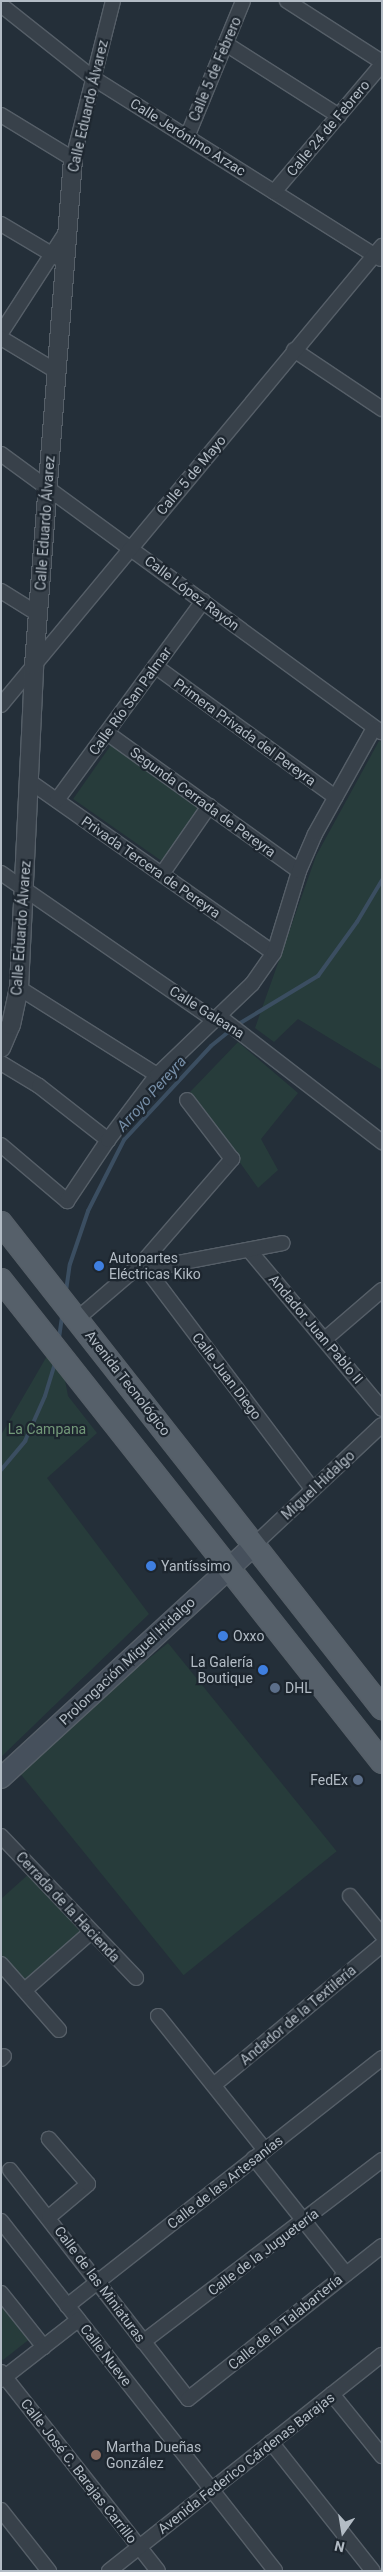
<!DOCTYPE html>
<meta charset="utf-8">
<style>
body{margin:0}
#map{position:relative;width:383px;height:2572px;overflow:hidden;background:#242f39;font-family:Roboto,sans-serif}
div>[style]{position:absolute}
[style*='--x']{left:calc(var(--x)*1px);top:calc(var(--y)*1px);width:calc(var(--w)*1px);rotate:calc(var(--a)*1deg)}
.green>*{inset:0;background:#273c3b;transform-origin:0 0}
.stream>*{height:4px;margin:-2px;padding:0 2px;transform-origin:2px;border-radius:2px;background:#3b4e61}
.roads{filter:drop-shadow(1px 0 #565f68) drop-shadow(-1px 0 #565f68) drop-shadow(0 1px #565f68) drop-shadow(0 -1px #565f68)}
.minor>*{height:14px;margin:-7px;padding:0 7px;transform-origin:7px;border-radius:7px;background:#38414a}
.tertiary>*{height:18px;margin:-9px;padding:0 9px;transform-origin:9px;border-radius:9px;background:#38414a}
.secondary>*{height:20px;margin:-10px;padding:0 10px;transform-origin:10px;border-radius:10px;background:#46505c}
.primary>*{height:22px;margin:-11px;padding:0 11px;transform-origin:11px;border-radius:11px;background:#56606a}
.dots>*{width:14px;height:14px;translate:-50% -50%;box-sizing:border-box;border:2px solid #1d262f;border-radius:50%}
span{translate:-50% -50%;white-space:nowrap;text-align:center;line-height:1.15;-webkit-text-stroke:4.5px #1d262f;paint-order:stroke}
.street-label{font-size:14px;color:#b3bcc5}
.poi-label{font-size:14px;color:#b3bcc5}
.left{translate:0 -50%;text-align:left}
.right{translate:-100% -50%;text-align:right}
.park-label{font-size:14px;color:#739979}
.water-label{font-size:15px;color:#768ea7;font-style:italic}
.frame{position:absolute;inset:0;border:2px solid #b3bcc5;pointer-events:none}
.north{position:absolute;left:318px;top:2507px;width:50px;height:50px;-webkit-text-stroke:4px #1d262f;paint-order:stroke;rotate:193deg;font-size:14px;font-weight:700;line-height:20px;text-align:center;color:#b3bcc5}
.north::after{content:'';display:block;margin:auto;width:18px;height:22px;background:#b3bcc5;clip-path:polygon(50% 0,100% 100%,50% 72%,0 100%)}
</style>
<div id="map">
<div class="green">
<div style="clip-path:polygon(379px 741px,382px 742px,382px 1070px,298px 1019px,274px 1042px,255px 1028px,316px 856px)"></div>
<div style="left:111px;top:745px;width:109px;height:66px;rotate:35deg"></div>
<div style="clip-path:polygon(238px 1042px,298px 1093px,261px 1139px,278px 1170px,258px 1188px,190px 1092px)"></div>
<div style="clip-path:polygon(47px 1356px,65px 1380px,68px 1396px,97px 1433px,47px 1478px,149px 1614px,1px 1757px,1px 1435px)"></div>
<div style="left:168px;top:1643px;width:268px;height:197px;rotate:51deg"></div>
<div style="clip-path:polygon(30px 1873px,82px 1930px,26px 1981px,1px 1955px,1px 1899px)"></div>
<div style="clip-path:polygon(1px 2302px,31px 2338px,3px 2360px,1px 2358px)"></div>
</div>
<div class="stream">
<div style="--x:237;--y:1025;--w:95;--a:-31.2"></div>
<div style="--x:318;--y:976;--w:67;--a:-54.2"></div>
<div style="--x:357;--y:922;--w:49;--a:-59.2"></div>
<div style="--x:66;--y:1291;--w:27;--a:-82"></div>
<div style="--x:70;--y:1264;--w:56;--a:-71.2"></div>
<div style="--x:88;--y:1211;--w:80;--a:-63.1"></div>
<div style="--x:124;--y:1140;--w:128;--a:-47.2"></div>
<div style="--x:211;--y:1046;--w:27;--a:-39"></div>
<div style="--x:59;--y:1338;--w:22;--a:-82"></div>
<div style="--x:1;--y:1470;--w:38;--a:-50"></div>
<div style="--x:25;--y:1441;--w:49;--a:-66"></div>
<div style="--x:45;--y:1396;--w:34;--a:-73"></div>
</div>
<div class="roads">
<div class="minor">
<div style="--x:287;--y:1;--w:113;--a:32.7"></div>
<div style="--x:1;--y:5;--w:117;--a:38.4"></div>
<div style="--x:93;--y:78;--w:339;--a:32.2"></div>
<div style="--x:226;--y:44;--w:134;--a:32.5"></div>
<div style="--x:1;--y:115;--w:84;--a:31.4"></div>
<div style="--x:73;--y:159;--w:163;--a:-75.8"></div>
<div style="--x:187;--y:137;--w:147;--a:-67.6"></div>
<div style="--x:274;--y:192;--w:167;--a:-49.8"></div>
<div style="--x:1;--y:224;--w:69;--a:30.7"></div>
<div style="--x:1;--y:333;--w:121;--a:-57.1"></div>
<div style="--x:1;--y:338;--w:64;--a:31"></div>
<div style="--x:294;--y:350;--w:106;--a:33.8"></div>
<div style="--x:1;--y:454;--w:471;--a:36.2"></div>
<div style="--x:1;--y:591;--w:44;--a:31.9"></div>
<div style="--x:155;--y:666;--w:223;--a:36"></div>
<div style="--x:1;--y:705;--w:597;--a:-50.31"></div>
<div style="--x:107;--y:733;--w:236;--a:35.7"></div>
<div style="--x:29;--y:781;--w:299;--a:35.1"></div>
<div style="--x:57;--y:800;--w:247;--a:-53.7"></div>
<div style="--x:1;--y:873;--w:257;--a:34.6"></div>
<div style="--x:213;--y:1019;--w:11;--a:5"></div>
<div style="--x:224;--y:1020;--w:200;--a:37.7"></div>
<div style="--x:162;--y:874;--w:83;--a:-55.3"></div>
<div style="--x:19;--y:988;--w:163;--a:32.2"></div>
<div style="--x:1;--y:1063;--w:44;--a:31.2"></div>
<div style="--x:39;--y:1086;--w:88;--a:38"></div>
<div style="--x:1;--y:1145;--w:87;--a:40.3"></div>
<div style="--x:67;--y:1201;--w:73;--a:-56.1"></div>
<div style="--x:108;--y:1140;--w:81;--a:-53"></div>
<div style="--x:157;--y:1075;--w:132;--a:-43.8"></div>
<div style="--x:252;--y:984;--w:38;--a:-55"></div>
<div style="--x:274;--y:953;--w:86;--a:-73"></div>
<div style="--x:299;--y:871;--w:40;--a:-66.6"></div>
<div style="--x:315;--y:834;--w:121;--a:-60.9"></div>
<div style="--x:249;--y:1250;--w:207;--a:50.1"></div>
<div style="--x:142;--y:1263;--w:283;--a:53"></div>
<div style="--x:147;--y:1269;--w:138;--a:-10.8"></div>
<div style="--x:77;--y:1319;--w:86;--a:-40.7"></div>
<div style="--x:142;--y:1263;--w:138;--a:-49.1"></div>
<div style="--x:232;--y:1159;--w:74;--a:-127.3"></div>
<div style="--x:325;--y:1339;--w:75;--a:-40.7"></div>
<div style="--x:254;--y:1545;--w:175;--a:-43.2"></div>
<div style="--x:1;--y:1836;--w:196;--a:46.4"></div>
<div style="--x:350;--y:1896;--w:50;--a:50.6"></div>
<div style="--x:1;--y:1964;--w:88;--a:48.7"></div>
<div style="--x:26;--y:1989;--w:86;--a:-41.2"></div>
<div style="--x:158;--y:2016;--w:171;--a:51.4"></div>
<div style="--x:1;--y:2059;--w:4;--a:-45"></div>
<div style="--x:215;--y:2084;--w:217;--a:-39.8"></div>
<div style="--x:254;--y:2158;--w:148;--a:51.6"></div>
<div style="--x:10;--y:2170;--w:290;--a:52.1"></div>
<div style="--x:188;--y:2399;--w:247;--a:-38.3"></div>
<div style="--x:49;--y:2217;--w:51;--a:-40.2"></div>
<div style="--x:88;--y:2184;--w:60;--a:-130.9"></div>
<div style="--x:1;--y:2221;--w:444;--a:51.9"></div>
<div style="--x:1;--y:2293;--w:69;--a:51.5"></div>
<div style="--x:67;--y:2306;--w:401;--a:-38.2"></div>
<div style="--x:143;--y:2342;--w:300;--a:-37.3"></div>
<div style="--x:1;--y:2372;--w:253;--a:51.7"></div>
<div style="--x:1;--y:2380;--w:98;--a:-37.9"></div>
<div style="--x:332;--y:2394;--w:80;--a:51.1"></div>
<div style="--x:271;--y:2442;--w:164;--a:51.7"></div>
<div style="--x:1;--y:2510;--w:78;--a:51.8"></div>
<div style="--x:109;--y:2571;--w:348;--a:-38.4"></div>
</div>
<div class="tertiary">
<div style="--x:1;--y:1048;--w:25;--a:-67"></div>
<div style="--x:11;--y:1025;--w:38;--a:-78"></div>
<div style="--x:19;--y:988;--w:323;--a:-87.3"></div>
<div style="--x:34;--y:665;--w:508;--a:-85.59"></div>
</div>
<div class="secondary">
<div style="--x:1;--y:1778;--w:344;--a:-42.6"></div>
</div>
<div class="primary">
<div style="--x:1;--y:1223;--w:617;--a:51.85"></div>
<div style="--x:1;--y:1280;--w:614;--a:51.68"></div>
</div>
</div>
<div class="dots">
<div style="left:99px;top:1266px;background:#3f7fe0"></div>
<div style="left:151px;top:1566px;background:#3f7fe0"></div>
<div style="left:223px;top:1636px;background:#3f7fe0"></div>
<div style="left:263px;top:1670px;background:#3f7fe0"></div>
<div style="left:275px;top:1688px;background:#5c6f8a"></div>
<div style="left:358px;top:1780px;background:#5c6f8a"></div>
<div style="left:96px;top:2455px;background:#8d6e63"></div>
</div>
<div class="street-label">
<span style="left:215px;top:69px;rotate:-67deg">Calle 5 de Febrero</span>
<span style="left:88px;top:106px;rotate:-77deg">Calle Eduardo Álvarez</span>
<span style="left:328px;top:128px;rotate:-50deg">Calle 24 de Febrero</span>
<span style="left:188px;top:137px;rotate:32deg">Calle Jerónimo Arzac</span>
<span style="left:191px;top:475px;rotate:-50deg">Calle 5 de Mayo</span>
<span style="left:45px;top:523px;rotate:-86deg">Calle Eduardo Álvarez</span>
<span style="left:192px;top:593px;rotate:37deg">Calle López Rayón</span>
<span style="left:130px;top:701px;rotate:-54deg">Calle Río San Palmar</span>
<span style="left:245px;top:732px;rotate:36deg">Primera Privada del Pereyra</span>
<span style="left:203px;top:802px;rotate:36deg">Segunda Cerrada de Pereyra</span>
<span style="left:151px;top:867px;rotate:35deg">Privada Tercera de Pereyra</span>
<span style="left:21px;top:928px;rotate:-86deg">Calle Eduardo Álvarez</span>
<span style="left:207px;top:1012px;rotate:32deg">Calle Galeana</span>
<span style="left:316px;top:1329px;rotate:50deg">Andador Juan Pablo II</span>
<span style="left:227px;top:1376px;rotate:53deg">Calle Juan Diego</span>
<span style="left:128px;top:1383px;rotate:52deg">Avenida Tecnológico</span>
<span style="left:318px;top:1485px;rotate:-43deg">Miguel Hidalgo</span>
<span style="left:127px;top:1661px;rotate:-43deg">Prolongación Miguel Hidalgo</span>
<span style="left:68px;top:1907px;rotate:47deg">Cerrada de la Hacienda</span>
<span style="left:298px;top:2015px;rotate:-40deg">Andador de la Textilería</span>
<span style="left:225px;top:2182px;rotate:-38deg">Calle de las Artesanías</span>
<span style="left:263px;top:2252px;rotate:-37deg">Calle de la Juguetería</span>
<span style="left:100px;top:2284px;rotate:53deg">Calle de las Miniaturas</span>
<span style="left:285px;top:2322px;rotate:-39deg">Calle de la Talabartería</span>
<span style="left:106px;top:2355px;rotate:52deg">Calle Nueve</span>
<span style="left:246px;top:2463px;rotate:-38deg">Avenida Federico Cárdenas Barajas</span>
<span style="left:79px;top:2471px;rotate:52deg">Calle José C. Barajas Carrillo</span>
</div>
<div class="poi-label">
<span class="left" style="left:109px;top:1266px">Autopartes<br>Eléctricas Kiko</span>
<span class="left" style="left:161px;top:1566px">Yantíssimo</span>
<span class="left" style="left:233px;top:1636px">Oxxo</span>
<span class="right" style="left:253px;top:1670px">La Galería<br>Boutique</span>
<span class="left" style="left:285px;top:1688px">DHL</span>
<span class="right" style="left:348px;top:1780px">FedEx</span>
<span class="left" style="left:106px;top:2455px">Martha Dueñas<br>González</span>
</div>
<div class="park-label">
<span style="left:47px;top:1429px">La Campana</span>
</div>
<div class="water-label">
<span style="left:152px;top:1094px;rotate:-48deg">Arroyo Pereyra</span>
</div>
<div class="frame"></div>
<div class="north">N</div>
</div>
